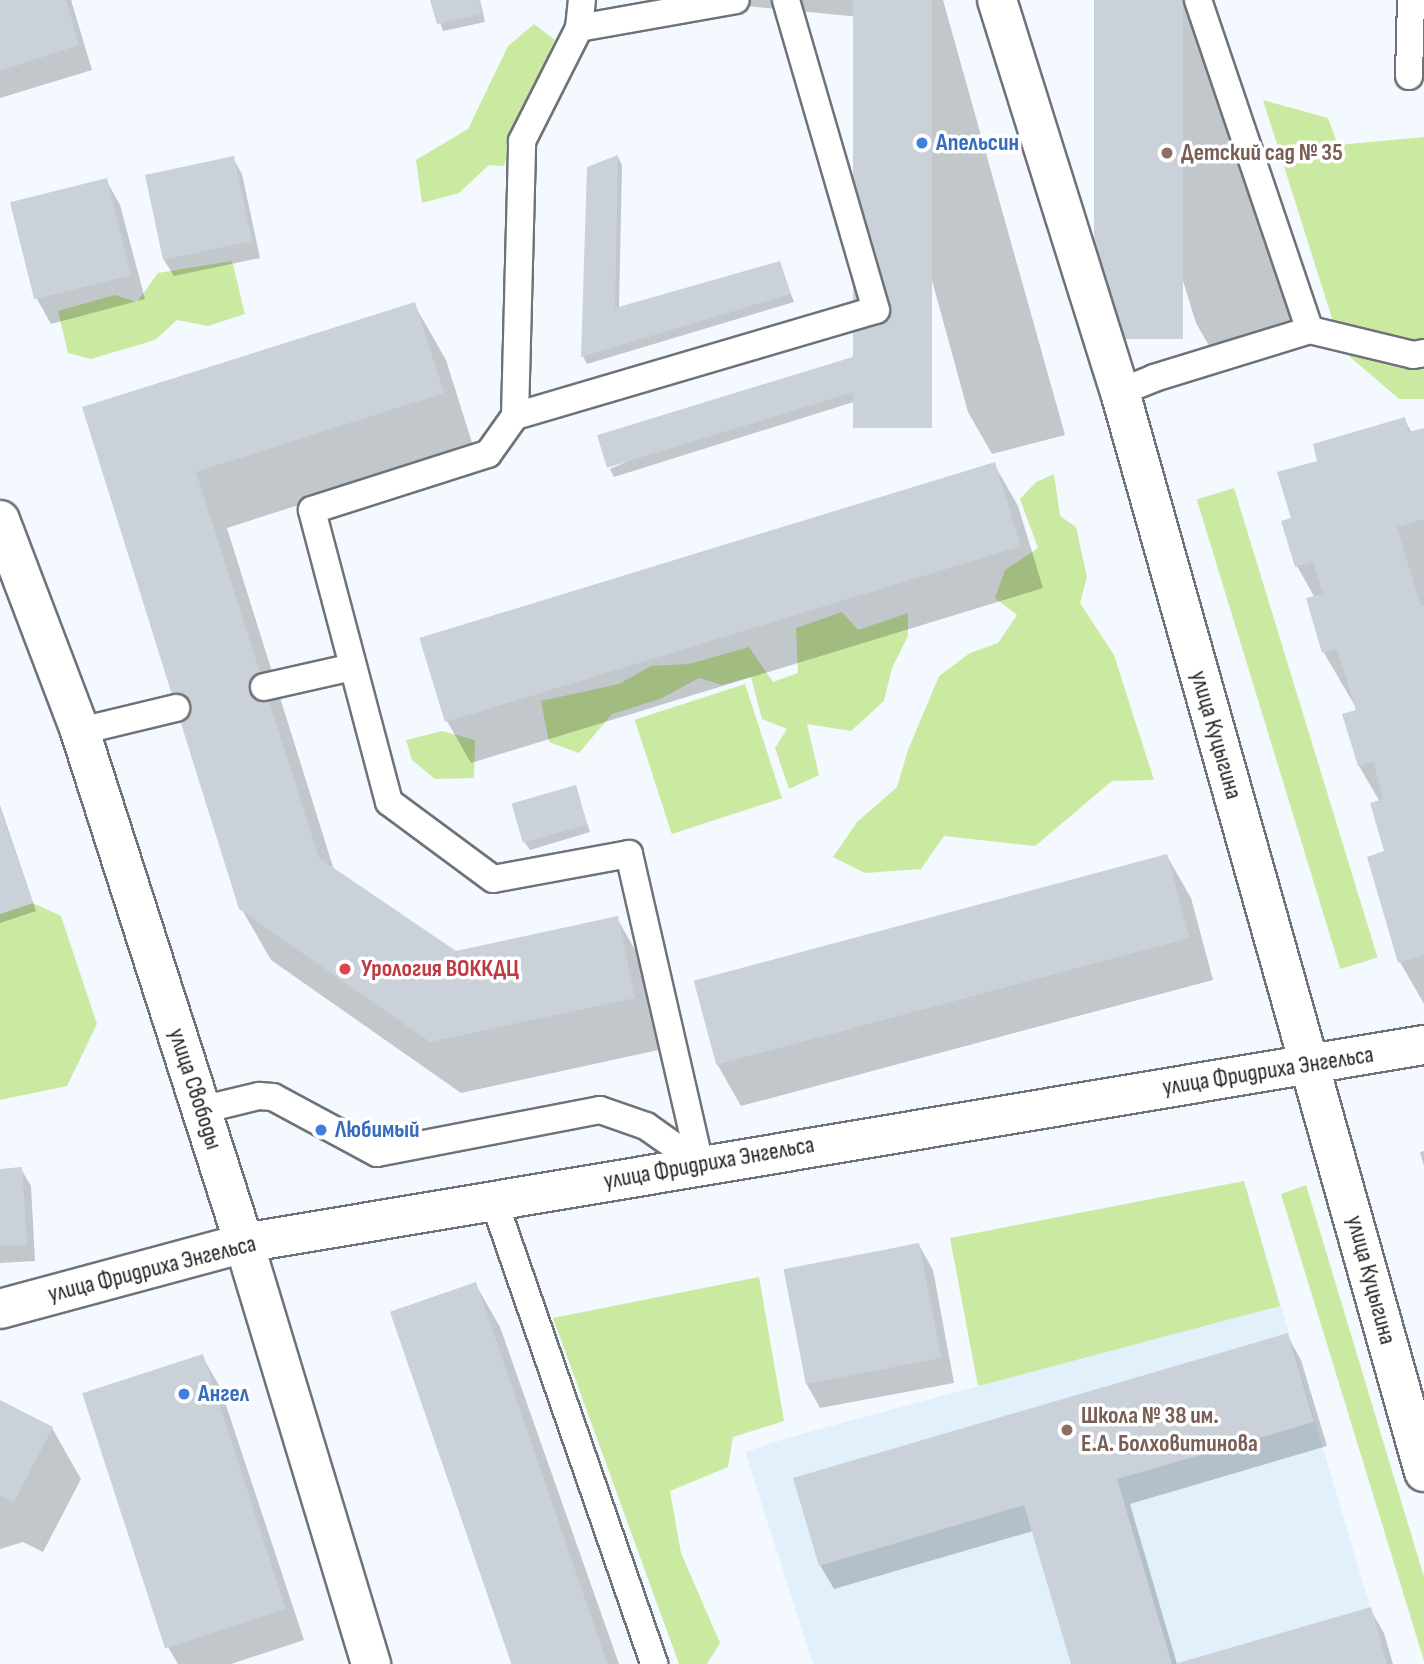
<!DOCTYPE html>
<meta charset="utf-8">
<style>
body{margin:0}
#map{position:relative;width:1424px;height:1664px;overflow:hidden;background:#f3f9ff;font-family:"Sofia Sans Condensed",sans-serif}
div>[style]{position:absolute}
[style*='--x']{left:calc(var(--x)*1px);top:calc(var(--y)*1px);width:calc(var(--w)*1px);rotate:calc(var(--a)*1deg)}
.built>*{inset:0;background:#e2f0fc}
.green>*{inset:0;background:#caeaa2;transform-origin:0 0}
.shadow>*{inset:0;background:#0003}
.building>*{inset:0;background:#cad1d8;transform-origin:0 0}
.roads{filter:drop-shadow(2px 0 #6d7379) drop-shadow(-2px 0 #6d7379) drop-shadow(0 2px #6d7379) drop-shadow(0 -2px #6d7379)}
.service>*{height:26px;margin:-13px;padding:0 13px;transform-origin:13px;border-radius:13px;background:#fff}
.minor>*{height:38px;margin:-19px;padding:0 19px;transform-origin:19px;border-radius:19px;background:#fff}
.tertiary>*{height:38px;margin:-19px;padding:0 19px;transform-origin:19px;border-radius:19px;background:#fff}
.dots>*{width:19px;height:19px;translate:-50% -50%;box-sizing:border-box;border:4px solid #fff;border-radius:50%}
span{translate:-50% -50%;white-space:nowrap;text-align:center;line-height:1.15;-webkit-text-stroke:7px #fff;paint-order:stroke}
.shop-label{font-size:24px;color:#366cbe;font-weight:700}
.left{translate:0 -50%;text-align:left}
.education-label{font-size:24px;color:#785e54;font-weight:700}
.street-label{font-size:24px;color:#1d2022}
.health-label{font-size:24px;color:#be3a42;font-weight:700}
</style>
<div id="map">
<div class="built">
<div style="clip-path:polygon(1244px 1181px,1387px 1664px,813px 1664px,745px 1452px,787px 1438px,978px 1386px,950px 1238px)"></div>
</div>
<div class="green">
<div style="clip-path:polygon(534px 24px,555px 40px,515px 128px,504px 166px,489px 165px,459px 193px,422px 203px,416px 160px,468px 129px,508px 46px)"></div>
<div style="clip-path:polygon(1263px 100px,1328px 118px,1338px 145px,1424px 137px,1424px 399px,1399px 399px,1342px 350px)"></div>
<div style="clip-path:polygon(232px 261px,245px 314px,208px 326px,177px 320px,155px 340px,91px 359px,68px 353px,58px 311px,115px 295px,137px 302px,158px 273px)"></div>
<div style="clip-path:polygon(1054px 474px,1060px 516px,1076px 527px,1087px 577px,1080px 603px,1114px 655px,1154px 780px,1112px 781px,1035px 846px,944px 836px,921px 869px,865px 873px,833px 857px,857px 822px,897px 787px,908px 750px,939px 676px,970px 653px,998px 643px,1017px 615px,995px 598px,1005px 570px,1038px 548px,1020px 499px,1036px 482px)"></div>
<div style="left:1234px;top:488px;width:491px;height:39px;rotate:73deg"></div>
<div style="clip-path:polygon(842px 612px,858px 630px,908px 613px,908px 636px,892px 668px,884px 701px,851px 731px,807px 724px,819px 775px,789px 789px,775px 748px,787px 729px,762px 719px,751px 677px,722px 685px,699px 678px,660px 699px,612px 714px,579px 753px,549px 742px,541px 701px,619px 684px,651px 666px,689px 664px,749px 647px,773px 682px,798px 673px,796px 628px)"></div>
<div style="left:745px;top:684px;width:120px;height:116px;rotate:72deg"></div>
<div style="clip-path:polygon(442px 731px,475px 740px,474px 778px,435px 779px,412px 760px,406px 740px)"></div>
<div style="clip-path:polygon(33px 903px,61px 916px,97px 1024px,67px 1086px,0 1100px,0 914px)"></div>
<div style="clip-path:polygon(1244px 1181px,1280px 1306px,978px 1386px,950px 1238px)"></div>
<div style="clip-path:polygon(1306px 1185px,1424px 1577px,1424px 1661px,1281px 1194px)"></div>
<div style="clip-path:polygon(759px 1277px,784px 1421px,733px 1437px,728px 1467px,670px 1491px,681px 1553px,720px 1643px,707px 1664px,679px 1664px,553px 1318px)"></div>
</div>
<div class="shadow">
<div style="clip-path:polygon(0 0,71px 0,92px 70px,0 98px)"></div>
<div style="clip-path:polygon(432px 0,480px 0,485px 22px,443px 31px)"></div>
<div style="clip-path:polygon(683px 0,943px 0,1065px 435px,992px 454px,968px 412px,860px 17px)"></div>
<div style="clip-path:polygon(1096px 0,1193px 0,1299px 341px,1220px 365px,1196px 323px)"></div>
<div style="clip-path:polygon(618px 157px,622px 165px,619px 309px,779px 263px,794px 302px,587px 364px,583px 356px,589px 168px)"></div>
<div style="clip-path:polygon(233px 158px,242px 174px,260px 258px,174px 276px,164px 260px)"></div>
<div style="clip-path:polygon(106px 180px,120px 205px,145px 299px,51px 324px,37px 299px)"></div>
<div style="clip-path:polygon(414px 304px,446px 360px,474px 449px,227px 528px,334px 870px,456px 953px,617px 918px,646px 969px,663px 1049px,461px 1093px,271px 960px,241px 908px,84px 408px)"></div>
<div style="clip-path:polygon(881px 350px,895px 389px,614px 477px,610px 469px)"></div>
<div style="clip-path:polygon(1404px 419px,1412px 433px,1424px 429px,1424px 1004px,1400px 962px,1380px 802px,1359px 766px,1358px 711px,1324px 653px,1308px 600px,1315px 598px,1297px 566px,1293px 519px,1319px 462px)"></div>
<div style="clip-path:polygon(994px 464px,1018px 506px,1043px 588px,471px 763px,447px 721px,421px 638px)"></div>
<div style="clip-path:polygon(575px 787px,590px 832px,530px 850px,525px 843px)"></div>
<div style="clip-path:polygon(0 805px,36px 911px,0 923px)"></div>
<div style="clip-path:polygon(1167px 856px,1191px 898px,1213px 980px,741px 1106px,717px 1064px)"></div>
<div style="clip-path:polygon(1424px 1151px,1424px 1166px,1420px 1152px)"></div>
<div style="clip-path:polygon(21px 1169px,31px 1186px,35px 1261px,0 1263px,0 1170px)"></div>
<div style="clip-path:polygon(919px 1245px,933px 1270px,954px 1383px,820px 1408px,806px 1383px)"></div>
<div style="clip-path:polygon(476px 1285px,500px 1327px,619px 1664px,516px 1664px)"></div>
<div style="clip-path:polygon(1287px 1335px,1301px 1360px,1327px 1446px,1130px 1504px,1177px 1664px,1073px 1664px,1033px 1531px,834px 1589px,820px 1565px)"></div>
<div style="clip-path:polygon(202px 1356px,220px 1387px,304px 1640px,231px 1664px,178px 1664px,168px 1647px,84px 1395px)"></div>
<div style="clip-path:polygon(0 1402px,52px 1428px,81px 1479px,43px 1552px,23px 1542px,0 1549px)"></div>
<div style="clip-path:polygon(1370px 1609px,1384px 1633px,1393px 1664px,1182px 1664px)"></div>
</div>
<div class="building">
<div style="clip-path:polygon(0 0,66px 0,79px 45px,0 71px)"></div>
<div style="clip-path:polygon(430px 0,479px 0,482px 14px,437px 24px)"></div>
<div style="left:853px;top:0;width:79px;height:428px"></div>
<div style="left:1094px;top:0;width:89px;height:339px"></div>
<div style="clip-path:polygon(618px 155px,615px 308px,780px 261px,791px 294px,581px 357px,587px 167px)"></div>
<div style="left:234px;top:156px;width:87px;height:91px;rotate:78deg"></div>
<div style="left:107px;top:178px;width:100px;height:100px;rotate:76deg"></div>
<div style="clip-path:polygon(415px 302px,444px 393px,196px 472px,319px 858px,456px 951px,618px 916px,635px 998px,430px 1042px,239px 909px,82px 407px)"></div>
<div style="left:882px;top:348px;width:34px;height:298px;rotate:73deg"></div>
<div style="clip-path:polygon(1405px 417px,1409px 432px,1424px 428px,1424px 519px,1397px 527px,1421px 607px,1424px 606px,1424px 955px,1398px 963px,1367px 857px,1384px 851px,1370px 803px,1383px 799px,1373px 762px,1358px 766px,1342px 714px,1356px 710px,1337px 649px,1322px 653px,1306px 598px,1323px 594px,1313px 562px,1295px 567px,1281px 521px,1291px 518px,1277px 472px,1317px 461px,1313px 444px)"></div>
<div style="left:995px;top:462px;width:88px;height:602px;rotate:73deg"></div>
<div style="left:576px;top:785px;width:41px;height:67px;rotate:74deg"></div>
<div style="clip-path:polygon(0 807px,33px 903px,0 914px)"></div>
<div style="left:1167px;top:854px;width:87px;height:490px;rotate:75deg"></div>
<div style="clip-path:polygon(22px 1167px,27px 1245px,0 1246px,0 1169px)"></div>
<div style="left:919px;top:1243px;width:117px;height:138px;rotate:79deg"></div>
<div style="left:476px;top:1282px;width:405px;height:91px;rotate:71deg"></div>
<div style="clip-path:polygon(1288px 1333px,1314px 1422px,1117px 1479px,1172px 1664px,1071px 1664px,1024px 1505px,819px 1566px,793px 1478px)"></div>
<div style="left:203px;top:1354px;width:268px;height:127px;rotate:72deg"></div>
<div style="clip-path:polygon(0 1400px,53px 1427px,14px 1502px,0 1495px)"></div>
<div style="clip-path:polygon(1371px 1607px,1387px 1664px,1178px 1664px,1178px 1663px)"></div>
</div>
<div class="roads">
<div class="service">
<div style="--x:1198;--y:0;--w:348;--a:71.3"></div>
<div style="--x:579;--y:28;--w:28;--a:-84"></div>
<div style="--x:1409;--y:76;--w:76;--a:-88.5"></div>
<div style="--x:1120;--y:392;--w:37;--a:-22"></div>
<div style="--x:1154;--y:378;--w:163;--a:-17.1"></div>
<div style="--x:1310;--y:330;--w:106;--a:13.6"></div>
<div style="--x:1413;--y:355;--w:11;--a:-10"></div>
<div style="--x:515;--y:416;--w:376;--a:-16.4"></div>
<div style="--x:876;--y:310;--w:323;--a:-106.2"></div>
<div style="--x:264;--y:687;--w:91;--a:-12.7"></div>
<div style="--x:80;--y:731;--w:99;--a:-13.5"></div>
<div style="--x:201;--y:1110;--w:60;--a:-13.6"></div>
<div style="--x:259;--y:1096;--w:14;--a:4"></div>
<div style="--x:273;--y:1097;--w:118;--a:28.3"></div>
<div style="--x:377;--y:1153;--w:227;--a:-10.9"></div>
<div style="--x:600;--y:1110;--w:49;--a:19.2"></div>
<div style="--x:646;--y:1126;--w:66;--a:35.1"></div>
<div style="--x:700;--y:1164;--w:318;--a:-102.9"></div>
<div style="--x:629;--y:854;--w:138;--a:169.6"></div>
<div style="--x:493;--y:879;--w:129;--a:-143.5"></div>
<div style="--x:389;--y:802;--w:302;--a:-104.8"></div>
<div style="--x:312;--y:510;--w:185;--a:-17.7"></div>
<div style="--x:488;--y:454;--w:47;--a:-54.6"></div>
<div style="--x:515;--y:416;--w:275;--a:-88.5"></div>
<div style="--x:522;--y:141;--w:127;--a:-63.2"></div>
<div style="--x:579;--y:28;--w:159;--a:-10.1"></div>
<div style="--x:494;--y:1201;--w:490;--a:70.9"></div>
</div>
<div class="minor">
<div style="--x:997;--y:0;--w:411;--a:72.6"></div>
<div style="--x:1120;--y:392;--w:1122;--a:74.28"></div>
</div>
<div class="tertiary">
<div style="--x:0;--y:520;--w:226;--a:69.2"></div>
<div style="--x:80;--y:731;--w:538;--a:72.24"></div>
<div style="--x:244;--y:1243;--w:440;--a:73.2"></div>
<div style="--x:0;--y:1309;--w:253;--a:-15.1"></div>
<div style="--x:244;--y:1243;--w:1196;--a:-9.53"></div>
</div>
</div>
<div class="dots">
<div style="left:922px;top:143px;background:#3f7fe0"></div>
<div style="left:1167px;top:153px;background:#8d6e63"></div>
<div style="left:345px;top:969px;background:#e0444e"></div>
<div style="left:321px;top:1130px;background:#3f7fe0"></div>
<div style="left:184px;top:1394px;background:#3f7fe0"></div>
<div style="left:1067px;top:1430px;background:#8d6e63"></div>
</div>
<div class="shop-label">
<span class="left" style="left:936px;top:143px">Апельсин</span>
<span class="left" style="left:335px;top:1130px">Любимый</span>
<span class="left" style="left:198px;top:1394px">Ангел</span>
</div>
<div class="education-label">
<span class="left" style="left:1181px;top:153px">Детский сад № 35</span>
<span class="left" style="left:1081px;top:1430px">Школа № 38 им.<br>Е.А. Болховитинова</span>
</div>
<div class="street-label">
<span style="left:1216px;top:735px;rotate:74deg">улица Куцыгина</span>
<span style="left:1268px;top:1071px;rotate:-9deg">улица Фридриха Энгельса</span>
<span style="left:195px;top:1089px;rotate:72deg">улица Свободы</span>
<span style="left:709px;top:1163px;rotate:-10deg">улица Фридриха Энгельса</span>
<span style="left:152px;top:1269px;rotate:-14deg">улица Фридриха Энгельса</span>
<span style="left:1371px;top:1280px;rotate:75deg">улица Куцыгина</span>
</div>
<div class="health-label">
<span class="left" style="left:361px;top:969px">Урология ВОККДЦ</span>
</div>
</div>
